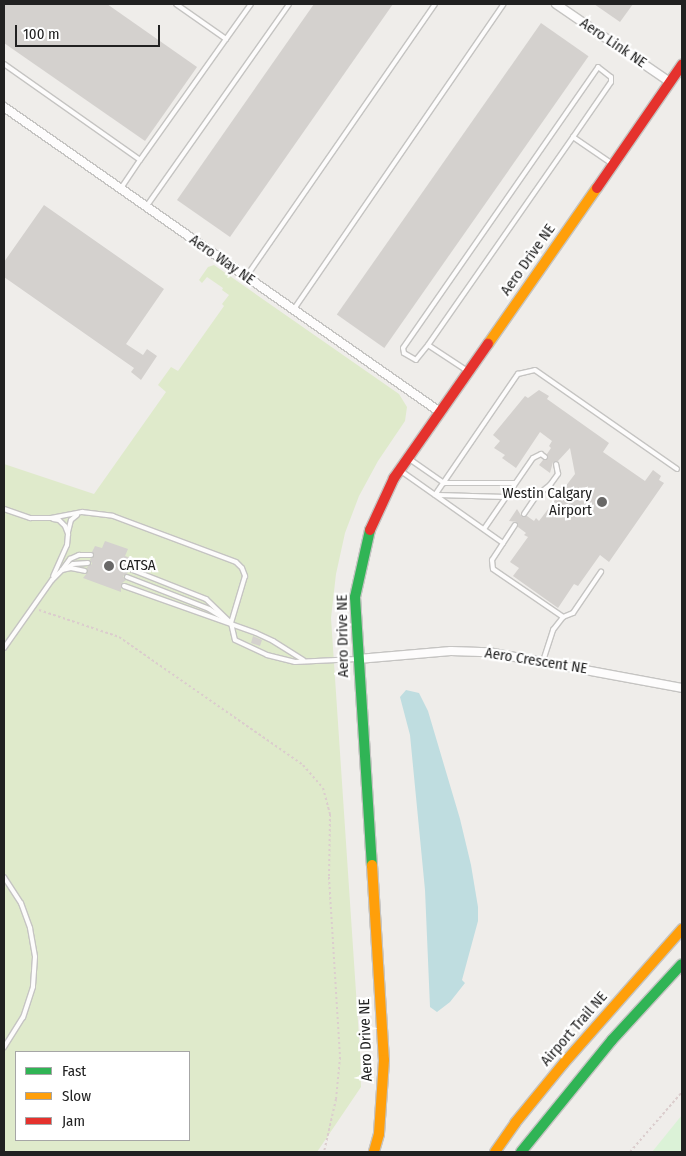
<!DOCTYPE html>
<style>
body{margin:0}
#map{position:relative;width:686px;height:1156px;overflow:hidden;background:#efedea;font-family:"Fira Sans Condensed",sans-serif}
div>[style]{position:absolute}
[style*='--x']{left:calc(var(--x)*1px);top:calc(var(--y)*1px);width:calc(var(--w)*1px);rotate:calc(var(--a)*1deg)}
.grass>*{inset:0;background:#dfeacb}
.park>*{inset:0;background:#dbf2d7}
.water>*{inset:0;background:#bfdde0}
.building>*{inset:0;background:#d4d1ce;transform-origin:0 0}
.path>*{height:2px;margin-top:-1px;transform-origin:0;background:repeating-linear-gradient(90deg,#dbcdcd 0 2.5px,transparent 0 5px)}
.roads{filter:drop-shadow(1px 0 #c5c4c2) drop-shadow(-1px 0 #c5c4c2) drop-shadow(0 1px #c5c4c2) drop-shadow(0 -1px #c5c4c2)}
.lane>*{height:4px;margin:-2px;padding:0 2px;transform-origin:2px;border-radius:2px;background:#fdfcfc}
.street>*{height:8px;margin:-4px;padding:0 4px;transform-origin:4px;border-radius:4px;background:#fdfcfc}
.fast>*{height:10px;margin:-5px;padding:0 5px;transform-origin:5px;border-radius:5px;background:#30b455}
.slow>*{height:10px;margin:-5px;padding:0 5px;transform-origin:5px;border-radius:5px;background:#ff9f0a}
.jam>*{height:10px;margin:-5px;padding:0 5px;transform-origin:5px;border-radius:5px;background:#e5322d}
.dots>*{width:14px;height:14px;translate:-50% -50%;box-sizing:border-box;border:2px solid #fff;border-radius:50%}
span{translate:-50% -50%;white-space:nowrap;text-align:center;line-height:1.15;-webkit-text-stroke:4.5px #fff;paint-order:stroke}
.street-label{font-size:15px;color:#212121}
.poi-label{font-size:15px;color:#212121}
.right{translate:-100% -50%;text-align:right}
.left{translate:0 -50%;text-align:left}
.frame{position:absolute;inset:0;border:5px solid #212121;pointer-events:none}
.legend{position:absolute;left:15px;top:1051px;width:175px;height:90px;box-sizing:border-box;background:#fff;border:1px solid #a6a6a6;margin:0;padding:6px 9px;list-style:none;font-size:15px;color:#212121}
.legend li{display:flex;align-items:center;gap:10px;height:25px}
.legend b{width:25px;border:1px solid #a6a6a6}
.scale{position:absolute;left:15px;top:25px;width:145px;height:22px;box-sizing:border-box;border:2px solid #212121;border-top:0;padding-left:6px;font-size:15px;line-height:18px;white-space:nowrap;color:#212121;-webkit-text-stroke:4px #fff;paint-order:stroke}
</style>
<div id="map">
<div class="grass">
<div style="clip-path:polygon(evenodd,214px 265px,399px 394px,407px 407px,405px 421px,378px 461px,359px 496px,345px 533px,336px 574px,331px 618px,360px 1052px,361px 1087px,317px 1152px,4px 1152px,4px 464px,94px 494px,166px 392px,158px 385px,171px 367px,178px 371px,224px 306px,222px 304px,229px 295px,222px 290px,223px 288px,207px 277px,202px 283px,199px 280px,208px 267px,214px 265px,16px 1052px,189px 1052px,189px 1140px,16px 1140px,16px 1052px)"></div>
</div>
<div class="park">
<div style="clip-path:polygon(682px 1115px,682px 1152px,652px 1152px)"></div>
</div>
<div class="water">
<div style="clip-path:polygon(406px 690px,419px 693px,428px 711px,460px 819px,471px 865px,478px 907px,478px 921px,462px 980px,465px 983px,450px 1002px,437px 1012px,430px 1007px,425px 890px,410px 735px,400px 697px)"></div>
</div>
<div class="building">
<div style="clip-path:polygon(4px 4px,107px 4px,197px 67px,145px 141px,4px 43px)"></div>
<div style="clip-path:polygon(314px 4px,393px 4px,230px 237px,177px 200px)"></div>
<div style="clip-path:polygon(594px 4px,633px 4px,620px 22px)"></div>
<div style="left:541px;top:23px;width:58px;height:356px;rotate:35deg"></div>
<div style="clip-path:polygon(44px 205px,164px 289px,126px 344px,143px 355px,147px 349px,157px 356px,141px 380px,131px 372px,134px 368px,4px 277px,4px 262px)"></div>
<div style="clip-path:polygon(539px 390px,549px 396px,547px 399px,609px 443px,603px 452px,645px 481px,653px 470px,661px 476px,659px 480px,664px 483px,609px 562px,600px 555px,578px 586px,574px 584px,558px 608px,513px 576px,519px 568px,510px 562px,528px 537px,524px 535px,526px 533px,518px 527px,517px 522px,509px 521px,517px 509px,522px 517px,527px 516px,534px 521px,536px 518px,539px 521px,575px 474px,570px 448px,558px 461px,553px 462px,550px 473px,539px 465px,543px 460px,548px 459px,547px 454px,551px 448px,549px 446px,552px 441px,540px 432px,516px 468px,502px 458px,505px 455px,494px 448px,500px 441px,493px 435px,525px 396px,528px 398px)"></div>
<div style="clip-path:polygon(105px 541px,128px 549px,125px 556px,133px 559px,131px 565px,126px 568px,128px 573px,123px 576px,126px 580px,121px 584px,121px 592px,83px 578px,88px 572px,87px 567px,92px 564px,90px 559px,94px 556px,92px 552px,95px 546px,102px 548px)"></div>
<div style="clip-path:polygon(253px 636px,262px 640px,260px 646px,251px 643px)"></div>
</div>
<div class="path">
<div style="--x:39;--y:610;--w:84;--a:18.6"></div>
<div style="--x:119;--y:637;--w:224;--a:34.8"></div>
<div style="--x:303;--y:765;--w:30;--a:49"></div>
<div style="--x:323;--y:788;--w:27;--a:75"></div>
<div style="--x:330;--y:814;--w:63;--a:90.9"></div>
<div style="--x:329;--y:877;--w:180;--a:86.5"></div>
<div style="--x:340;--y:1057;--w:42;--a:95.4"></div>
<div style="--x:336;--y:1099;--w:54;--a:102.8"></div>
<div style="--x:630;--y:1152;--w:79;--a:-49.1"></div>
</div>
<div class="roads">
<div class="lane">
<div style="--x:176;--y:4;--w:61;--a:35"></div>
<div style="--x:226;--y:39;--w:43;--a:-54.5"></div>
<div style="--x:4;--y:64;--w:166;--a:35.2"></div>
<div style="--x:140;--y:160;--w:34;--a:124"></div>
<div style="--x:140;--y:160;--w:148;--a:-54.6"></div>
<div style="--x:146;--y:207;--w:248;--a:-54.8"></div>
<div style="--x:246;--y:277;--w:332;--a:-55.3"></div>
<div style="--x:294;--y:309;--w:370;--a:-55.5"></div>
<div style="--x:428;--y:345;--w:254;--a:-55.1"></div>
<div style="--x:466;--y:370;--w:45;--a:-146.7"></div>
<div style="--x:428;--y:345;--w:19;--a:129"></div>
<div style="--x:416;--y:360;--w:14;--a:-150"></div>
<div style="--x:404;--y:353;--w:5;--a:-101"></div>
<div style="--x:403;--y:348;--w:342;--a:-55.2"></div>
<div style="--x:598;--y:67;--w:16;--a:38"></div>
<div style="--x:611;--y:77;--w:5;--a:90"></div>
<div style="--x:611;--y:82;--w:67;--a:124.6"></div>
<div style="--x:573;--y:137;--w:46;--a:34.4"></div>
<div style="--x:408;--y:458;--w:44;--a:34.8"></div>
<div style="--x:444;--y:483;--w:71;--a:0"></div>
<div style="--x:401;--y:471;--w:125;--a:35.2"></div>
<div style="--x:510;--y:490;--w:27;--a:13"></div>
<div style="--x:435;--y:495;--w:147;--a:-55.6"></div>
<div style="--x:518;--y:374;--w:17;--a:-13"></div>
<div style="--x:535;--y:370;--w:173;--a:34.9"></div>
<div style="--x:438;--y:495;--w:68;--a:1.7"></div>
<div style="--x:4;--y:509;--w:28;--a:19"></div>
<div style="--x:30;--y:518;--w:21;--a:0"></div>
<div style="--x:51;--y:518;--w:32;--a:-11"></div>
<div style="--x:82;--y:512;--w:31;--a:7"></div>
<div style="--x:113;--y:516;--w:131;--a:20.5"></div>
<div style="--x:236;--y:562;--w:8;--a:45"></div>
<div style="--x:242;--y:568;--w:9;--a:69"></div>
<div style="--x:245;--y:576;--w:49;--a:106.6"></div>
<div style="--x:231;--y:623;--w:17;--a:77"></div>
<div style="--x:235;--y:640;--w:35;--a:25"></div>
<div style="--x:267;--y:655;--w:29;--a:14"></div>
<div style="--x:295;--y:662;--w:62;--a:-2.8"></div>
<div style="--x:524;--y:514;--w:22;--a:-56"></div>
<div style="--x:536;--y:496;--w:18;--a:-38"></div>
<div style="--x:550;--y:485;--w:14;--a:-54"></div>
<div style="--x:558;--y:474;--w:10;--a:-101"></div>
<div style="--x:53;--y:519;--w:6;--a:9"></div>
<div style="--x:59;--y:520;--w:8;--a:45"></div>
<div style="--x:65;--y:526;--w:9;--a:69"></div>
<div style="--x:68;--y:534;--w:11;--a:95"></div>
<div style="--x:67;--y:545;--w:34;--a:114"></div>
<div style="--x:515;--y:525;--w:42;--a:123.3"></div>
<div style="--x:492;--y:560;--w:9;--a:84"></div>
<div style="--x:493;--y:569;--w:85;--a:34.4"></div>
<div style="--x:563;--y:617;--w:11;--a:-22"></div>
<div style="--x:573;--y:613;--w:50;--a:-55.7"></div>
<div style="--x:484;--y:529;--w:86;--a:-55.4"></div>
<div style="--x:533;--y:458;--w:9;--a:-27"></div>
<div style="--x:541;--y:454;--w:5;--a:37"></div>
<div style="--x:68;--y:532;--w:12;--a:-76"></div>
<div style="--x:71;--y:520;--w:8;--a:-40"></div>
<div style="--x:67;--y:568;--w:7;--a:-34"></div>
<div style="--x:73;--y:564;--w:15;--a:-4"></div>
<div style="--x:130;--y:569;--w:82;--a:21.5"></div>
<div style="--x:206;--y:599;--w:32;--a:44"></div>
<div style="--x:62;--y:570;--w:14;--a:-54"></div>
<div style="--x:70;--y:559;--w:10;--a:-24"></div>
<div style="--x:79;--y:555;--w:12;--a:0"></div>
<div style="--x:127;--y:577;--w:88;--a:21.3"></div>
<div style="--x:209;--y:609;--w:19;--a:32"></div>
<div style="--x:124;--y:586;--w:140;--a:19.6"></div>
<div style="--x:256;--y:633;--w:19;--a:25"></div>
<div style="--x:273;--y:641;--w:36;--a:32"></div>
<div style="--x:4;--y:648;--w:83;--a:-54.8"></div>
<div style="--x:52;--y:580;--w:14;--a:-45"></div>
<div style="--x:62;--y:570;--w:9;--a:-13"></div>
<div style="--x:71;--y:568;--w:14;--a:12"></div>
<div style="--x:543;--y:661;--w:33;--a:-72"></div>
<div style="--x:553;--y:630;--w:16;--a:-52"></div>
<div style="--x:4;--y:877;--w:31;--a:57"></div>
<div style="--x:21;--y:903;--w:27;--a:70"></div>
<div style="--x:30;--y:928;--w:29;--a:80"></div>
<div style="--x:35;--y:957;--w:30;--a:94"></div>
<div style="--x:33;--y:987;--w:32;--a:108"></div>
<div style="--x:23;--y:1017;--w:36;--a:122"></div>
</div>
<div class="street">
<div style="--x:556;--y:4;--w:138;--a:34.4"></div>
<div style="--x:4;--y:107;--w:532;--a:34.97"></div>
<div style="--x:358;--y:659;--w:93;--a:-4.9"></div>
<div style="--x:451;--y:651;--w:37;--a:2"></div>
<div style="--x:488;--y:652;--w:197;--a:10.5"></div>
</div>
<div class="fast">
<div style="--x:370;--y:530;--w:69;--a:102.6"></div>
<div style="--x:355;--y:597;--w:269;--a:86.4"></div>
<div style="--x:521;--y:1152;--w:144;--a:-50.9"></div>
<div style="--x:612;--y:1040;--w:103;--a:-47.4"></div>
</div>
<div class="slow">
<div style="--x:488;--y:344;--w:190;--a:-55.1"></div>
<div style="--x:372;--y:865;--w:195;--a:86.5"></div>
<div style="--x:384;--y:1060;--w:74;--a:93.9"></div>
<div style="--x:379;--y:1134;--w:19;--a:106"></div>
<div style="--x:495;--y:1152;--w:35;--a:-55"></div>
<div style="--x:515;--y:1123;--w:77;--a:-50.8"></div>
<div style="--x:564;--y:1063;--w:179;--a:-48.6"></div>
</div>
<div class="jam">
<div style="--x:597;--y:188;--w:150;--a:-55.4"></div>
<div style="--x:370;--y:530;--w:57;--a:-65.2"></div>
<div style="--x:394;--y:478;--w:164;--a:-55"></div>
</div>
</div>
<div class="dots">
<div style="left:602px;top:502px;background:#696867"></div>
<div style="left:109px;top:566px;background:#696867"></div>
</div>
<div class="street-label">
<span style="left:613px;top:43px;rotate:34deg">Aero Link NE</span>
<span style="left:222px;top:260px;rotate:35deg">Aero Way NE</span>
<span style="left:528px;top:260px;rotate:-55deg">Aero Drive NE</span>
<span style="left:343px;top:636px;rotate:-91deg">Aero Drive NE</span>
<span style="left:536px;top:661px;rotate:9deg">Aero Crescent NE</span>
<span style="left:574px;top:1029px;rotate:-49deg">Airport Trail NE</span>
<span style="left:366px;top:1040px;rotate:-92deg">Aero Drive NE</span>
</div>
<div class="poi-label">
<span class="right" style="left:592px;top:502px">Westin Calgary<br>Airport</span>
<span class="left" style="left:119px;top:566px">CATSA</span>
</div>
<div class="frame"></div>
<ul class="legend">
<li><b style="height:6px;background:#30b455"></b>Fast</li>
<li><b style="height:6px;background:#ff9f0a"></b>Slow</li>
<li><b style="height:6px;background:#e5322d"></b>Jam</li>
</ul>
<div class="scale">100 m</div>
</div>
